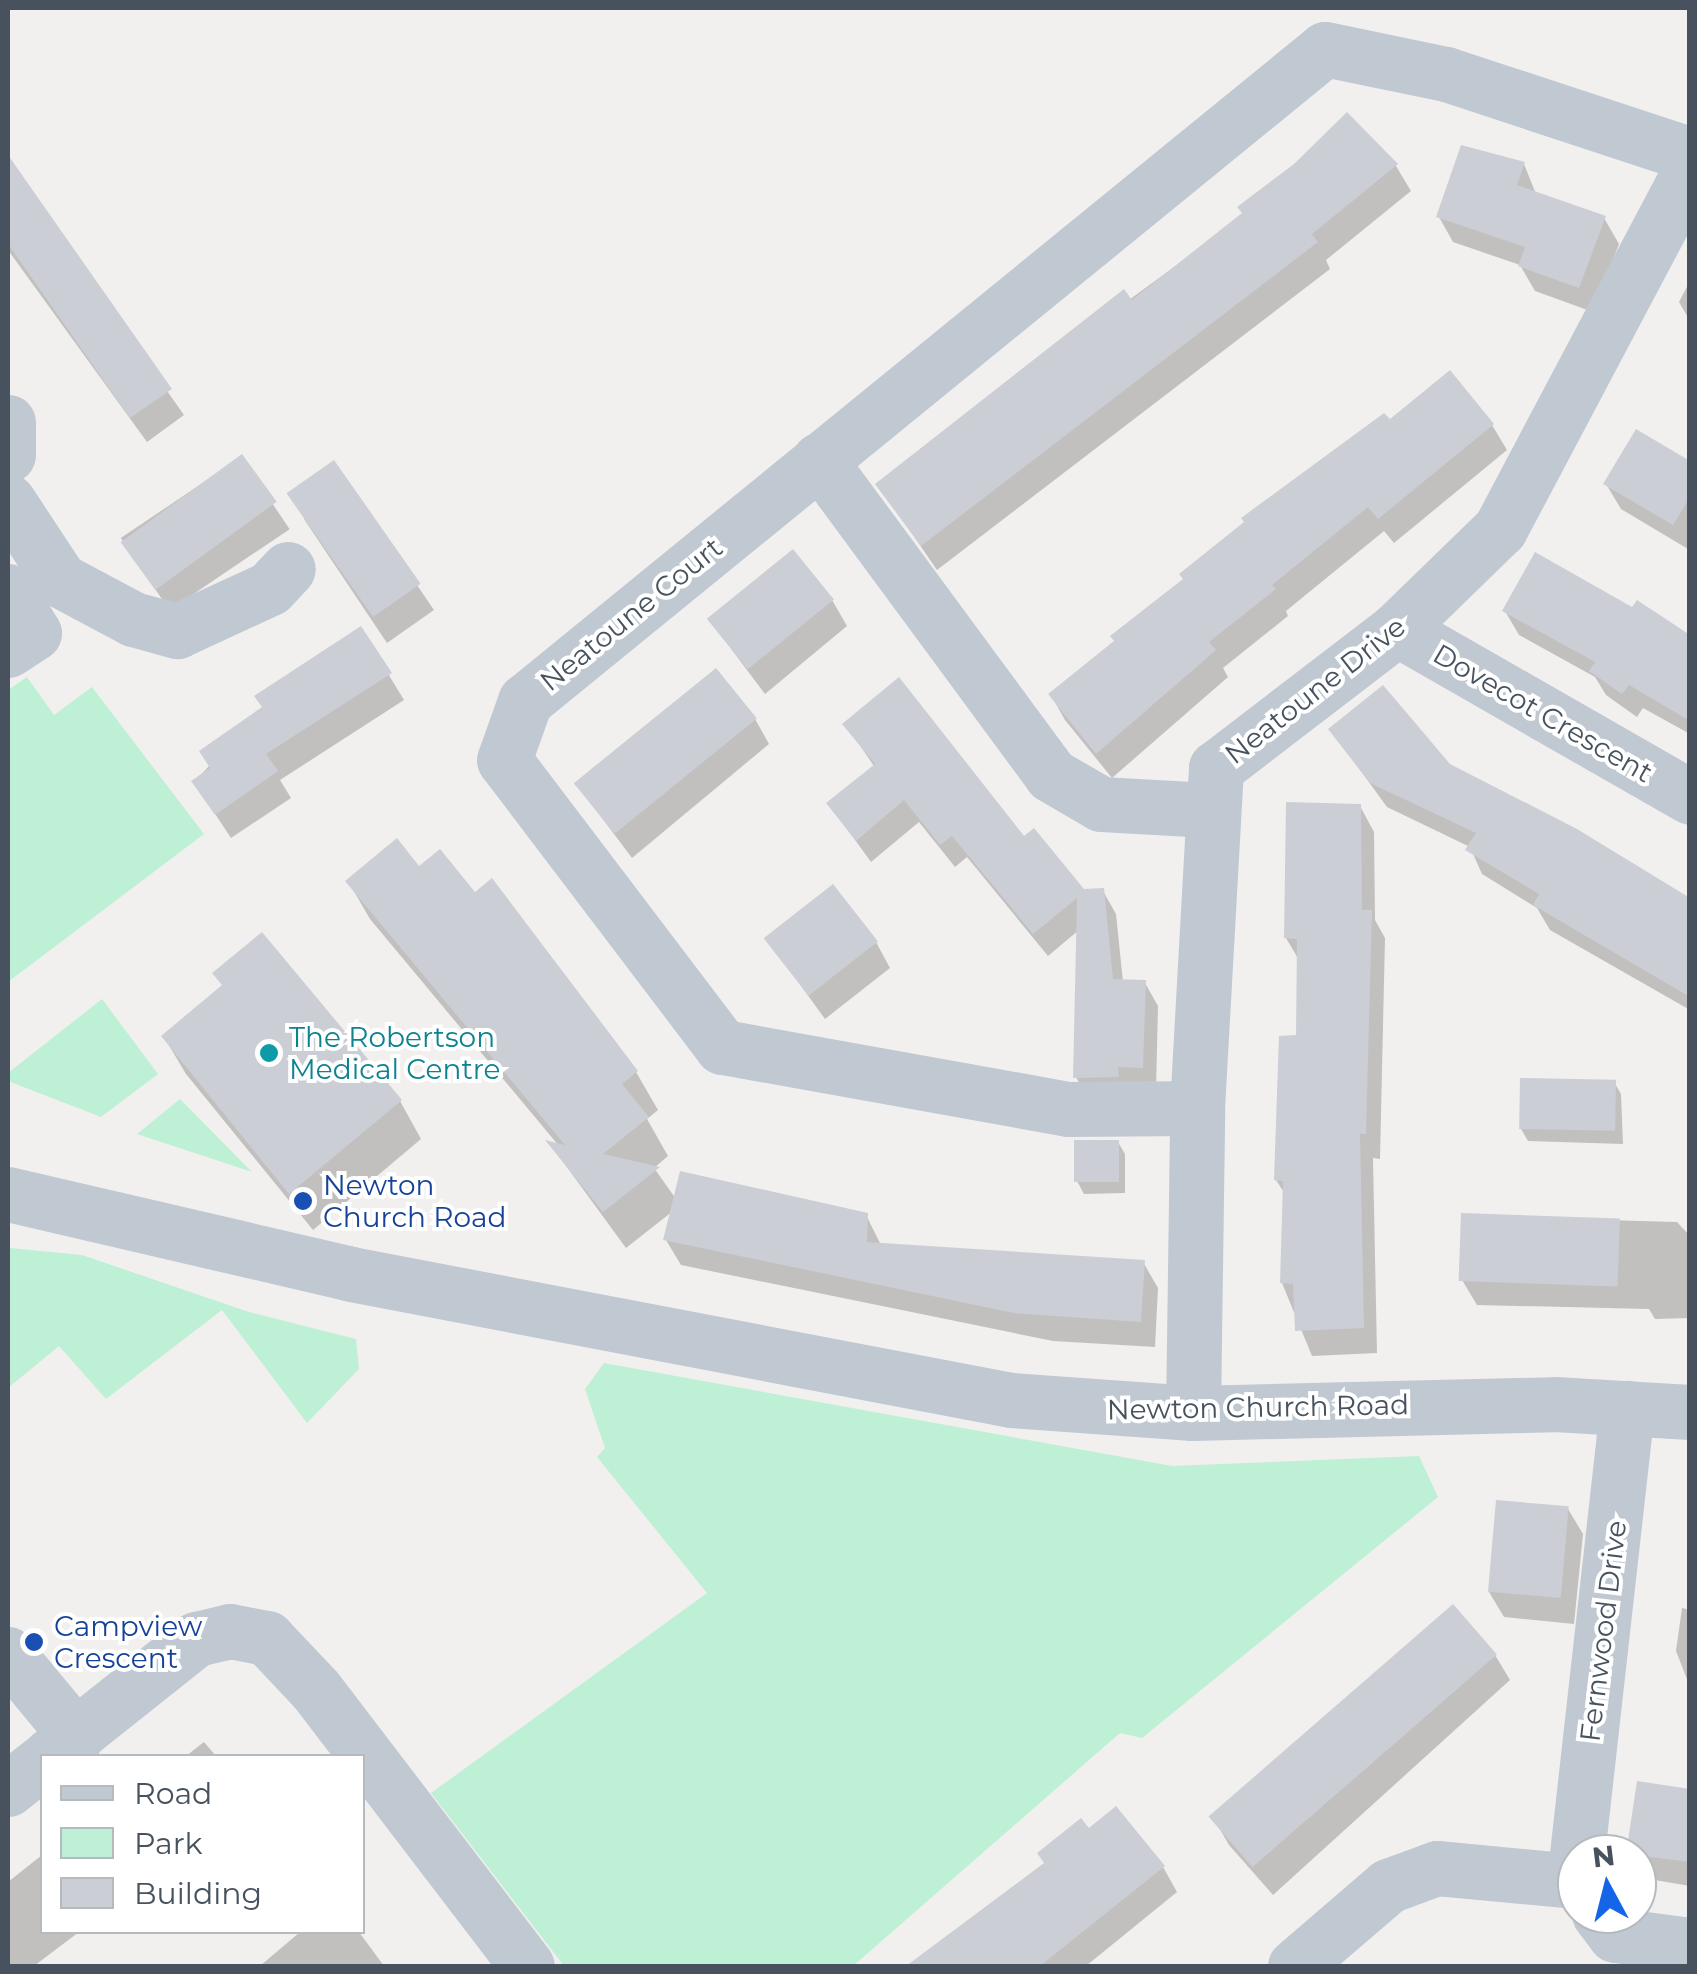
<!DOCTYPE html>
<style>
body{margin:0}
#map{position:relative;width:1697px;height:1974px;overflow:hidden;background:#f2f0ef;font-family:Montserrat,sans-serif}
div>[style]{position:absolute}
[style*='--x']{left:calc(var(--x)*1px);top:calc(var(--y)*1px);width:calc(var(--w)*1px);rotate:calc(var(--a)*1deg)}
.green>*{inset:0;background:#bdf0d4}
.shadow>*{inset:0;background:#0003;transform-origin:0 0}
.building>*{inset:0;background:#cbced5;transform-origin:0 0}
.minor>*{height:55px;margin:-27.5px;padding:0 27.5px;transform-origin:27.5px;border-radius:27.5px;background:#c0c9d2}
.dots>*{width:28px;height:28px;translate:-50% -50%;box-sizing:border-box;border:5px solid #fff;border-radius:50%}
span{translate:-50% -50%;white-space:nowrap;text-align:center;line-height:1.15;-webkit-text-stroke:8px #fff;paint-order:stroke}
.street-label{font-size:28px;color:#47525e}
.culture-label{font-size:28px;color:#0d838f}
.left{translate:0 -50%;text-align:left}
.transit-label{font-size:28px;color:#164399}
.frame{position:absolute;inset:0;border:10px solid #47525e;pointer-events:none}
.legend{position:absolute;left:40px;top:1754px;width:325px;height:180px;box-sizing:border-box;background:#fff;border:2px solid #b5babf;margin:0;padding:12px 18px;list-style:none;font-size:30px;color:#47525e}
.legend li{display:flex;align-items:center;gap:20px;height:50px}
.legend b{width:50px;border:2px solid #b5babf}
.north{position:absolute;left:1557px;top:1834px;width:100px;height:100px;box-sizing:border-box;background:#fff;border:2px solid #b5babf;border-radius:50%;rotate:353deg;font-size:28px;font-weight:700;line-height:40px;text-align:center;color:#47525e}
.north::after{content:'';display:block;margin:auto;width:35px;height:45px;background:#1465e7;clip-path:polygon(50% 0,100% 100%,50% 72%,0 100%)}
</style>
<div id="map">
<div class="green">
<div style="clip-path:polygon(27px 677px,54px 715px,92px 687px,204px 834px,8px 982px,8px 690px)"></div>
<div style="clip-path:polygon(102px 999px,158px 1074px,101px 1117px,8px 1081px,8px 1073px)"></div>
<div style="clip-path:polygon(180px 1099px,252px 1172px,137px 1134px)"></div>
<div style="clip-path:polygon(10px 1248px,82px 1255px,249px 1312px,356px 1339px,359px 1369px,307px 1423px,222px 1310px,106px 1399px,59px 1346px,8px 1388px)"></div>
<div style="clip-path:polygon(604px 1363px,1172px 1466px,1419px 1456px,1438px 1497px,1142px 1738px,1120px 1733px,853px 1966px,564px 1966px,431px 1793px,707px 1593px,597px 1457px,605px 1448px,585px 1389px)"></div>
</div>
<div class="shadow">
<div style="clip-path:polygon(1347px 115px,1396px 166px,1411px 191px,1326px 260px,1330px 269px,937px 570px,878px 484px,1245px 215px)"></div>
<div style="clip-path:polygon(1524px 164px,1536px 194px,1604px 218px,1619px 244px,1593px 312px,1535px 291px,1520px 265px,1453px 242px,1439px 217px)"></div>
<div style="clip-path:polygon(8px 165px,184px 415px,147px 442px,8px 250px)"></div>
<div style="clip-path:polygon(1690px 281px,1690px 321px,1679px 302px)"></div>
<div style="clip-path:polygon(1492px 425px,1507px 450px,1394px 543px,1384px 531px,1286px 611px,1288px 616px,1223px 668px,1228px 677px,1112px 778px,1065px 720px,1051px 695px)"></div>
<div style="left:241px;top:457px;width:87px;height:145px;rotate:56deg"></div>
<div style="clip-path:polygon(334px 463px,434px 610px,387px 643px,304px 519px)"></div>
<div style="clip-path:polygon(1690px 463px,1688px 549px,1621px 509px,1606px 484px)"></div>
<div style="clip-path:polygon(832px 600px,847px 626px,765px 694px,711px 622px)"></div>
<div style="clip-path:polygon(1505px 611px,1633px 611px,1690px 638px,1690px 734px,1643px 708px,1637px 717px,1606px 695px,1595px 677px,1519px 635px)"></div>
<div style="clip-path:polygon(361px 629px,404px 700px,280px 780px,291px 798px,231px 838px,194px 782px,264px 708px)"></div>
<div style="clip-path:polygon(755px 719px,769px 744px,632px 858px,578px 786px)"></div>
<div style="clip-path:polygon(846px 725px,1024px 839px,1083px 892px,1103px 891px,1116px 914px,1123px 982px,1145px 983px,1158px 1006px,1156px 1091px,1089px 1100px,1076px 1077px,1079px 930px,1048px 956px,967px 857px,955px 867px,919px 822px,871px 862px,829px 804px,874px 766px)"></div>
<div style="clip-path:polygon(1331px 730px,1448px 766px,1690px 913px,1690px 1010px,1550px 930px,1537px 908px,1482px 874px,1470px 847px,1387px 807px)"></div>
<div style="clip-path:polygon(1360px 806px,1374px 832px,1375px 920px,1385px 938px,1380px 1159px,1373px 1158px,1377px 1353px,1312px 1356px,1282px 1283px,1285px 1194px,1276px 1180px,1299px 1038px,1299px 960px,1286px 938px)"></div>
<div style="clip-path:polygon(419px 869px,636px 1072px,658px 1110px,647px 1119px,668px 1156px,654px 1168px,676px 1199px,866px 1215px,881px 1245px,1143px 1262px,1158px 1288px,1155px 1347px,1053px 1341px,681px 1265px,666px 1240px,673px 1211px,626px 1248px,550px 1144px,559px 1146px,370px 919px,348px 881px)"></div>
<div style="clip-path:polygon(767px 939px,876px 942px,890px 968px,825px 1019px)"></div>
<div style="clip-path:polygon(223px 987px,400px 1101px,421px 1139px,313px 1230px,186px 1074px,164px 1037px)"></div>
<div style="clip-path:polygon(1614px 1082px,1621px 1094px,1623px 1144px,1528px 1141px,1521px 1129px)"></div>
<div style="clip-path:polygon(1118px 1142px,1125px 1154px,1125px 1193px,1084px 1194px,1077px 1181px)"></div>
<div style="clip-path:polygon(1463px 1216px,1677px 1222px,1690px 1236px,1690px 1318px,1655px 1319px,1649px 1309px,1477px 1305px,1462px 1280px)"></div>
<div style="clip-path:polygon(1568px 1509px,1583px 1534px,1574px 1624px,1504px 1617px,1489px 1592px)"></div>
<div style="clip-path:polygon(1682px 1608px,1690px 1610px,1690px 1687px,1676px 1651px)"></div>
<div style="clip-path:polygon(1495px 1655px,1510px 1680px,1273px 1895px,1229px 1845px,1214px 1819px)"></div>
<div style="clip-path:polygon(204px 1742px,216px 1756px,186px 1756px)"></div>
<div style="clip-path:polygon(1690px 1790px,1690px 1886px,1643px 1878px,1637px 1854px)"></div>
<div style="clip-path:polygon(1088px 1831px,1163px 1867px,1177px 1892px,1086px 1966px,930px 1966px)"></div>
<div style="clip-path:polygon(42px 1855px,42px 1932px,79px 1932px,34px 1966px,8px 1966px,8px 1882px)"></div>
<div style="clip-path:polygon(300px 1932px,359px 1932px,384px 1966px,260px 1966px)"></div>
</div>
<div class="building">
<div style="clip-path:polygon(1347px 112px,1398px 164px,1312px 234px,1318px 242px,921px 546px,875px 484px,1124px 289px,1132px 300px,1242px 213px,1237px 207px,1294px 164px)"></div>
<div style="clip-path:polygon(1461px 145px,1525px 162px,1517px 185px,1606px 216px,1579px 288px,1518px 266px,1525px 247px,1436px 217px)"></div>
<div style="clip-path:polygon(8px 155px,172px 389px,130px 418px,8px 244px)"></div>
<div style="clip-path:polygon(1450px 370px,1494px 424px,1378px 519px,1368px 507px,1272px 585px,1276px 589px,1209px 642px,1216px 650px,1096px 754px,1048px 694px,1114px 641px,1110px 636px,1183px 579px,1179px 574px,1244px 522px,1241px 518px,1384px 413px,1390px 419px)"></div>
<div style="clip-path:polygon(1636px 429px,1690px 461px,1690px 497px,1673px 525px,1603px 484px)"></div>
<div style="left:242px;top:454px;width:59px;height:150px;rotate:54deg"></div>
<div style="left:334px;top:460px;width:151px;height:58px;rotate:55deg"></div>
<div style="left:793px;top:549px;width:65px;height:111px;rotate:51deg"></div>
<div style="clip-path:polygon(1535px 552px,1632px 607px,1637px 600px,1690px 635px,1690px 721px,1629px 685px,1622px 694px,1589px 671px,1595px 662px,1502px 611px)"></div>
<div style="clip-path:polygon(361px 626px,392px 673px,266px 754px,278px 771px,215px 815px,191px 781px,210px 768px,199px 751px,262px 707px,254px 696px)"></div>
<div style="left:716px;top:668px;width:65px;height:183px;rotate:51deg"></div>
<div style="clip-path:polygon(899px 677px,1024px 836px,1034px 828px,1084px 889px,1104px 888px,1113px 979px,1146px 980px,1143px 1068px,1118px 1067px,1119px 1077px,1073px 1078px,1077px 898px,1033px 934px,952px 836px,940px 845px,904px 800px,856px 841px,826px 803px,875px 764px,842px 724px)"></div>
<div style="clip-path:polygon(1383px 685px,1450px 764px,1577px 829px,1690px 898px,1690px 997px,1533px 905px,1539px 894px,1465px 850px,1476px 833px,1370px 783px,1328px 729px)"></div>
<div style="clip-path:polygon(1286px 802px,1361px 804px,1362px 910px,1372px 910px,1366px 1134px,1360px 1134px,1364px 1328px,1295px 1331px,1293px 1284px,1280px 1283px,1283px 1181px,1274px 1180px,1279px 1036px,1296px 1035px,1297px 939px,1284px 938px)"></div>
<div style="clip-path:polygon(397px 838px,419px 866px,440px 849px,475px 892px,492px 878px,638px 1071px,622px 1084px,649px 1117px,603px 1154px,660px 1167px,603px 1212px,545px 1140px,565px 1145px,345px 881px)"></div>
<div style="left:833px;top:884px;width:73px;height:88px;rotate:52deg"></div>
<div style="clip-path:polygon(262px 932px,402px 1100px,289px 1194px,161px 1036px,222px 985px,212px 973px)"></div>
<div style="left:1520px;top:1078px;width:96px;height:51px;rotate:1deg"></div>
<div style="left:1074px;top:1140px;width:45px;height:42px"></div>
<div style="clip-path:polygon(680px 1171px,868px 1213px,867px 1242px,1145px 1260px,1141px 1322px,1014px 1313px,663px 1240px)"></div>
<div style="left:1461px;top:1213px;width:159px;height:68px;rotate:2deg"></div>
<div style="left:1496px;top:1500px;width:73px;height:92px;rotate:5deg"></div>
<div style="left:1453px;top:1604px;width:67px;height:324px;rotate:49deg"></div>
<div style="clip-path:polygon(1637px 1781px,1690px 1789px,1690px 1862px,1626px 1854px)"></div>
<div style="clip-path:polygon(1116px 1806px,1165px 1866px,1040px 1966px,906px 1966px,1044px 1863px,1037px 1853px,1081px 1818px,1089px 1828px)"></div>
</div>
<div class="minor">
<div style="--x:8;--y:422;--w:33;--a:90"></div>
<div style="--x:819;--y:460;--w:391;--a:53.6"></div>
<div style="--x:1051;--y:775;--w:58;--a:30.1"></div>
<div style="--x:1101;--y:804;--w:108;--a:3.2"></div>
<div style="--x:8;--y:501;--w:95;--a:56.6"></div>
<div style="--x:60;--y:580;--w:83;--a:28.1"></div>
<div style="--x:133;--y:619;--w:46;--a:15.3"></div>
<div style="--x:177;--y:631;--w:102;--a:-24.8"></div>
<div style="--x:270;--y:588;--w:26;--a:-47"></div>
<div style="--x:8;--y:591;--w:49;--a:58.2"></div>
<div style="--x:34;--y:633;--w:31;--a:147"></div>
<div style="--x:1397;--y:629;--w:338;--a:29.8"></div>
<div style="--x:1197;--y:1108;--w:129;--a:179.6"></div>
<div style="--x:1068;--y:1109;--w:352;--a:-169.8"></div>
<div style="--x:722;--y:1047;--w:360;--a:-127.2"></div>
<div style="--x:504;--y:760;--w:63;--a:-70.4"></div>
<div style="--x:525;--y:701;--w:1032;--a:-39.18"></div>
<div style="--x:1325;--y:49;--w:124;--a:11.7"></div>
<div style="--x:1446;--y:74;--w:257;--a:18.2"></div>
<div style="--x:8;--y:1194;--w:352;--a:13.1"></div>
<div style="--x:351;--y:1274;--w:672;--a:10.81"></div>
<div style="--x:1011;--y:1400;--w:182;--a:4.1"></div>
<div style="--x:1193;--y:1413;--w:362;--a:-1.4"></div>
<div style="--x:1555;--y:1404;--w:135;--a:3.4"></div>
<div style="--x:1193;--y:1413;--w:305;--a:-89.2"></div>
<div style="--x:1197;--y:1108;--w:341;--a:-86.8"></div>
<div style="--x:1216;--y:768;--w:228;--a:-37.5"></div>
<div style="--x:1397;--y:629;--w:144;--a:-44.2"></div>
<div style="--x:1500;--y:529;--w:406;--a:-62.1"></div>
<div style="--x:8;--y:1654;--w:107;--a:50.3"></div>
<div style="--x:49;--y:1756;--w:188;--a:-38.5"></div>
<div style="--x:196;--y:1639;--w:35;--a:-13"></div>
<div style="--x:230;--y:1631;--w:38;--a:11"></div>
<div style="--x:267;--y:1638;--w:71;--a:46.7"></div>
<div style="--x:316;--y:1690;--w:347;--a:52.6"></div>
<div style="--x:8;--y:1789;--w:43;--a:-38.5"></div>
<div style="--x:1577;--y:1854;--w:449;--a:-83.6"></div>
<div style="--x:1599;--y:1914;--w:26;--a:53"></div>
<div style="--x:1615;--y:1935;--w:76;--a:7.6"></div>
<div style="--x:1295;--y:1966;--w:123;--a:-40.7"></div>
<div style="--x:1388;--y:1886;--w:52;--a:-20.2"></div>
<div style="--x:1437;--y:1868;--w:138;--a:5.4"></div>
</div>
<div class="dots">
<div style="left:269px;top:1053px;background:#0f9aa8"></div>
<div style="left:303px;top:1201px;background:#1a4fb4"></div>
<div style="left:34px;top:1642px;background:#1a4fb4"></div>
</div>
<div class="street-label">
<span style="left:631px;top:614px;rotate:-39deg">Neatoune Court</span>
<span style="left:1315px;top:690px;rotate:-38deg">Neatoune Drive</span>
<span style="left:1543px;top:713px;rotate:30deg">Dovecot Crescent</span>
<span style="left:1258px;top:1407px;rotate:-1deg">Newton Church Road</span>
<span style="left:1603px;top:1631px;rotate:-83deg">Fernwood Drive</span>
</div>
<div class="culture-label">
<span class="left" style="left:289px;top:1053px">The Robertson<br>Medical Centre</span>
</div>
<div class="transit-label">
<span class="left" style="left:323px;top:1201px">Newton<br>Church Road</span>
<span class="left" style="left:54px;top:1642px">Campview<br>Crescent</span>
</div>
<div class="frame"></div>
<ul class="legend">
<li><b style="height:12px;background:#c0c9d2"></b>Road</li>
<li><b style="height:28px;background:#bdf0d4"></b>Park</li>
<li><b style="height:28px;background:#cbced5"></b>Building</li>
</ul>
<div class="north">N</div>
</div>
